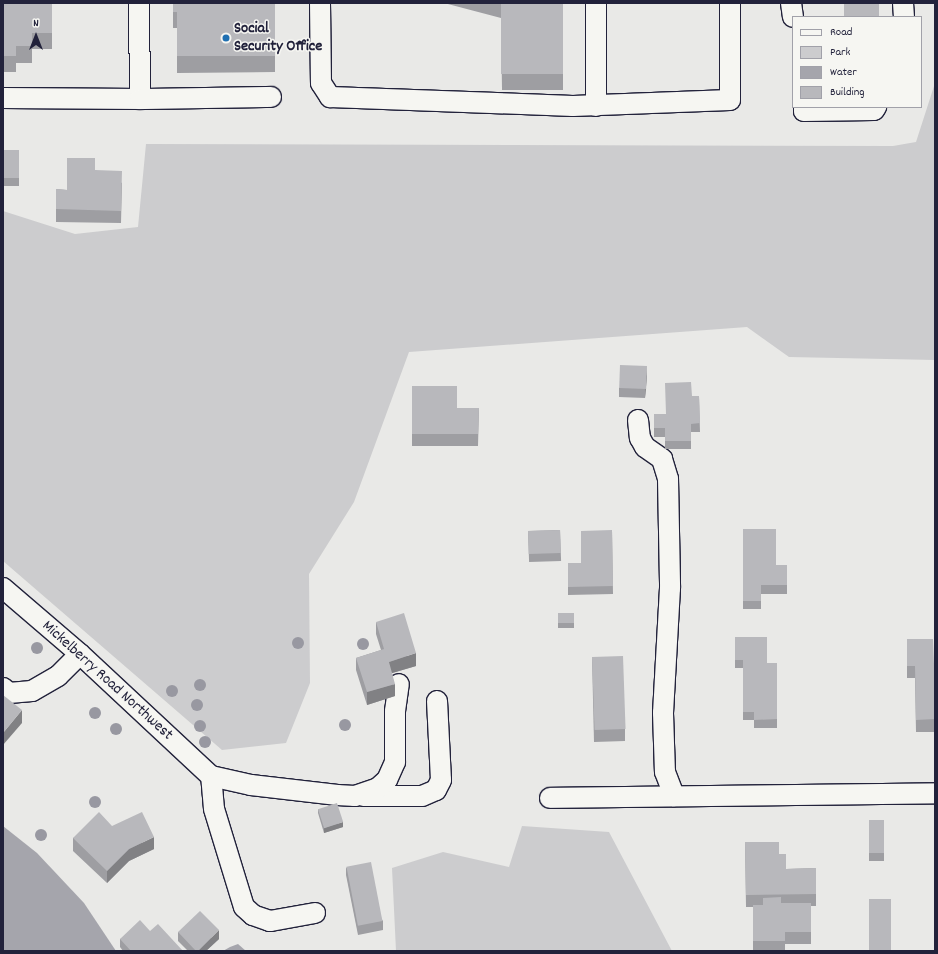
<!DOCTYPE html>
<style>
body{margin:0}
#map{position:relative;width:938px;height:954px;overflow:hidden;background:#e9e9e7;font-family:Dekko,sans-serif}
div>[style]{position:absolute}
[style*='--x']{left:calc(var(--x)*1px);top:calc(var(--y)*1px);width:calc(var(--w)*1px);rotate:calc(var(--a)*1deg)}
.green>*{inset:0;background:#ccccce}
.water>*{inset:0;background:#a5a5ac}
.roads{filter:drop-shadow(1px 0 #22223b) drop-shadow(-1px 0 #22223b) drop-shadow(0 1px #22223b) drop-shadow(0 -1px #22223b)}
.minor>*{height:20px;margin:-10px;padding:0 10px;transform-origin:10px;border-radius:10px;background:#f6f6f2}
.trees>*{width:12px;height:12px;margin:-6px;border-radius:50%;background:#9898a1}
.wall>*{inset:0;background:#9e9ea2;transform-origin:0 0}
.shaded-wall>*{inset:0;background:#818184}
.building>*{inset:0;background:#b8b8bc;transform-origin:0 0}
.dots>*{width:11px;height:11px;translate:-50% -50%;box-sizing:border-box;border:2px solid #f6f6f2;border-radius:50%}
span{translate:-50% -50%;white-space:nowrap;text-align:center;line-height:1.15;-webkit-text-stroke:3px #f6f6f2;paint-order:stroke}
.poi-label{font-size:16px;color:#22223b;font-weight:700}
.left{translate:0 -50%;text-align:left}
.street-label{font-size:16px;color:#22223b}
.frame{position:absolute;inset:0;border:4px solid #22223b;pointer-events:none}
.legend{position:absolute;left:792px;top:16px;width:130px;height:92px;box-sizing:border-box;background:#f6f6f2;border:1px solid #a1a1a9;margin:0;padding:5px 7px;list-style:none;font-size:12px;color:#22223b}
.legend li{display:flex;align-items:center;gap:8px;height:20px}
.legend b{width:20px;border:1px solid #a1a1a9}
.north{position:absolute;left:16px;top:16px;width:40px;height:40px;-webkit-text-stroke:3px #f6f6f2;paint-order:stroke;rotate:0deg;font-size:11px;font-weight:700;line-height:16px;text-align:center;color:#22223b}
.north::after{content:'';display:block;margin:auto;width:14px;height:18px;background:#22223b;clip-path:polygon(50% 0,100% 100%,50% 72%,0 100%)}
</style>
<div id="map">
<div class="green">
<div style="clip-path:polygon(935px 83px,935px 360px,789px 357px,747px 327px,409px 352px,354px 502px,309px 574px,310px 683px,286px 743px,222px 750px,3px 561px,3px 211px,75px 234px,138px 227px,146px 144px,893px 146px,916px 142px)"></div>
<div style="clip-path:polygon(522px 826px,609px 832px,672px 951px,396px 951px,392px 868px,443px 852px,509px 867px)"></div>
</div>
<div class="water">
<div style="clip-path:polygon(3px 826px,37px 853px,84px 903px,116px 951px,3px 951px)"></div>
<div style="clip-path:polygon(238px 944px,246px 951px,223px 951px,230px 947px)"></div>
</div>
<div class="roads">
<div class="minor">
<div style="--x:320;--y:3;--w:80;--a:89.3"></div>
<div style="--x:321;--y:83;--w:17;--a:57"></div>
<div style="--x:330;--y:97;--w:243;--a:2.1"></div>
<div style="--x:573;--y:106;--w:157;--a:-2.2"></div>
<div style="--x:730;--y:100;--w:97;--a:-90"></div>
<div style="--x:596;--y:3;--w:103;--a:90"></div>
<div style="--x:791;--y:3;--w:14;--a:82"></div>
<div style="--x:903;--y:3;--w:14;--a:86"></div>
<div style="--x:3;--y:98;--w:137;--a:0.4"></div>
<div style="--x:140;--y:99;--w:96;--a:-90.6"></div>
<div style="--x:140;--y:99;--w:131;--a:-0.9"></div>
<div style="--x:804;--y:107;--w:4;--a:90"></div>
<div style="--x:804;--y:111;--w:70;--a:-0.8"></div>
<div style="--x:874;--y:110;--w:4;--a:-56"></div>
<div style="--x:638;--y:420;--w:18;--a:84"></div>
<div style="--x:640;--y:438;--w:10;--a:61"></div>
<div style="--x:645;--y:447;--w:21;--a:35"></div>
<div style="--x:662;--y:459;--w:21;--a:73"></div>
<div style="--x:668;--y:479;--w:109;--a:88.9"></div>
<div style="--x:670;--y:588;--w:125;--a:93.2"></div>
<div style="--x:663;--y:713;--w:59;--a:88.1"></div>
<div style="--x:665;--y:772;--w:26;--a:69"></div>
<div style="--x:3;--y:588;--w:101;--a:40.6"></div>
<div style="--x:80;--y:654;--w:179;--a:43"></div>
<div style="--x:3;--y:688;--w:8;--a:40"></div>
<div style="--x:9;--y:693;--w:23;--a:-5"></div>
<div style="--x:32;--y:691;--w:30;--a:-30"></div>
<div style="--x:58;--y:676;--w:31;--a:-45"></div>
<div style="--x:363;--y:796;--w:59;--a:0"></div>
<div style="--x:422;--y:796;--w:15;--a:-23"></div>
<div style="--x:436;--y:790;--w:11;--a:-63"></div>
<div style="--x:441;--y:780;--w:79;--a:-92.9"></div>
<div style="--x:550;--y:798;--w:385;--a:-0.7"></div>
<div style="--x:315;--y:913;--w:46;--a:169.9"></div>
<div style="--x:270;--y:921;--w:18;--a:-161"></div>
<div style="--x:253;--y:915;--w:12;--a:-138"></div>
<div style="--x:244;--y:907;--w:102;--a:-107"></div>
<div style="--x:214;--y:809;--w:33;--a:-95"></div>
<div style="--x:211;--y:776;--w:41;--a:12.7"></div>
<div style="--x:251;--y:785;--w:87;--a:6.6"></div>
<div style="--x:337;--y:795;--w:18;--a:3"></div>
<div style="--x:355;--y:796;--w:24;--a:-19"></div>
<div style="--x:378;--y:788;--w:12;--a:-42"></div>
<div style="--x:387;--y:780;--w:20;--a:-66"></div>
<div style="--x:395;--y:762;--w:51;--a:-90"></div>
<div style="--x:395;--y:711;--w:27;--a:-82"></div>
</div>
</div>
<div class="trees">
<div style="left:298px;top:643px"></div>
<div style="left:363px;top:644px"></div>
<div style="left:37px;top:648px"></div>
<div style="left:200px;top:685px"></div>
<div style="left:172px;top:691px"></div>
<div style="left:197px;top:705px"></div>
<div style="left:95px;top:713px"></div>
<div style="left:345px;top:725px"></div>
<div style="left:200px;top:726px"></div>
<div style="left:116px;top:729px"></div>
<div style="left:205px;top:742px"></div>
<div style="left:95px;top:802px"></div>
<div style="left:41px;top:835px"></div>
</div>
<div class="wall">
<div style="clip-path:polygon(3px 3px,52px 3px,52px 49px,32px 49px,32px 63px,16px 63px,16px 72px,3px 72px)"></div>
<div style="clip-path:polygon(173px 3px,275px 3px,275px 72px,177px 73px,177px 28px,173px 28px)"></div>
<div style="clip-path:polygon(444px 3px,563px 3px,563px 90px,502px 90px,501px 18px)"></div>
<div style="left:3px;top:150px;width:16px;height:36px"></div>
<div style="clip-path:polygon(95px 170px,122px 183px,121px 223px,56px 222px,56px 189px,67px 190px)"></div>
<div style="clip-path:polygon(647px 375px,645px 398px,619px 397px,619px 388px)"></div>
<div style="clip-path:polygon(412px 386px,457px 408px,479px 408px,478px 446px,412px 446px)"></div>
<div style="clip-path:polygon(692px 396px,699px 396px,700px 432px,691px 432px,691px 449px,665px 449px,665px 437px,654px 437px,654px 414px,666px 414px)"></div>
<div style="clip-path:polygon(743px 529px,776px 565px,787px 565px,787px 594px,761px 594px,761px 609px,743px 609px)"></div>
<div style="left:560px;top:530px;width:31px;height:32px;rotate:88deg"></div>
<div style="clip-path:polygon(612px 530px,613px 594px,568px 595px,568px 563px,581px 563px)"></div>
<div style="left:558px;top:613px;width:16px;height:15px"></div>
<div style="clip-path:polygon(376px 622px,416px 666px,392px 673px,395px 696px,367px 705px,356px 670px,356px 658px,381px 650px,376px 634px)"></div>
<div style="clip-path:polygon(735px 637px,767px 663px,777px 663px,777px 728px,754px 728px,754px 720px,743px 720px,743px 668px,735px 668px)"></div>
<div style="clip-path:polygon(907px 639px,934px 664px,935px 664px,935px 732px,916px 732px,915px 678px,907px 678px)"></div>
<div style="clip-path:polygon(592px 657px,625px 729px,625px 741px,594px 742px)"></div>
<div style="clip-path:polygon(318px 809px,343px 827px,324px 833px,318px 813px)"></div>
<div style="left:869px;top:820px;width:15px;height:41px"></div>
<div style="clip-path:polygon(112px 826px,154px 849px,129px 861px,107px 883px,73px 851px,73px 838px)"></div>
<div style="clip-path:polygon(745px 842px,779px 854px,786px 869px,816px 868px,816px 906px,811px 906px,811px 944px,785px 944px,785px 951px,753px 951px,753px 907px,746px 907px)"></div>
<div style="clip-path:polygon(346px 867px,383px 921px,383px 930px,358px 935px,346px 875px)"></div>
<div style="clip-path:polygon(150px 931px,183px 951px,123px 951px,120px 947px,120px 939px)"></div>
<div style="clip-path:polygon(178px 932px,219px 939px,206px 951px,188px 951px,178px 941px)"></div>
</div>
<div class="shaded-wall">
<div style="clip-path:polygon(647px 366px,647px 375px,645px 398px,645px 390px)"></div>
<div style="clip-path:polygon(416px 653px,416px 666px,389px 674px,389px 662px)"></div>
<div style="clip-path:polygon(395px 684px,395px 696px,367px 705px,367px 692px)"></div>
<div style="clip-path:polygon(22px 710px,22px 723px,3px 745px,3px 733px)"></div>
<div style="clip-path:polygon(343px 822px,343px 827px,324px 833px,324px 828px)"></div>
<div style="clip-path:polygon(154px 837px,154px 849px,129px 861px,107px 883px,107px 871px,129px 849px)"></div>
<div style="clip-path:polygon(219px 930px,219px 939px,206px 951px,198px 951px)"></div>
</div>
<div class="building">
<div style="clip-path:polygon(3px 3px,52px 3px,52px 33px,32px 33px,32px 46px,16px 46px,16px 56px,3px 56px)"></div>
<div style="clip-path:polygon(173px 3px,275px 3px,275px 56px,177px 56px,177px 12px,173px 12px)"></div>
<div style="left:501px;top:3px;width:62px;height:71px"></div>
<div style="left:844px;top:3px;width:35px;height:14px"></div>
<div style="left:3px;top:150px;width:16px;height:28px"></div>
<div style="clip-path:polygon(67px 158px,95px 158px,95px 170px,122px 171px,121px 211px,56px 209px,56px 189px,67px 190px)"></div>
<div style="left:620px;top:365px;width:27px;height:23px;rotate:2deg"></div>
<div style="clip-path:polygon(691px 382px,692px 396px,699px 396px,700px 423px,691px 424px,691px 441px,665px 441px,665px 428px,654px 428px,654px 414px,666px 414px,665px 383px)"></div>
<div style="clip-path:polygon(412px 386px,457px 386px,457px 408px,479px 408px,478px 434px,412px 434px)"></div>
<div style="clip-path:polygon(743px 529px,776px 529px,776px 565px,787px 565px,787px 585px,761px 585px,761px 601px,743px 601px)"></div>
<div style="left:560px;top:530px;width:23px;height:32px;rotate:88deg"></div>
<div style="clip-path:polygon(612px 530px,613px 586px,568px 587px,568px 563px,581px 563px,581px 531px)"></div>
<div style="clip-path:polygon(404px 613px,416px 653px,389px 662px,395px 684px,367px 692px,356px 658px,384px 649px,376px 622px)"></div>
<div style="left:558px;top:613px;width:16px;height:10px"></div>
<div style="clip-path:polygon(735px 637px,767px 637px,767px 663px,777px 663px,777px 719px,754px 720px,754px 712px,743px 712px,743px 660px,735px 660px)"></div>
<div style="clip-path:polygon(907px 639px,933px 639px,934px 664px,935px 664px,935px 719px,916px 720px,915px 666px,907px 666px)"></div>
<div style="left:623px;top:656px;width:73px;height:31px;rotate:88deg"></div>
<div style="clip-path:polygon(3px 695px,22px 710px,3px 733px)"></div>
<div style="left:337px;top:803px;width:20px;height:20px;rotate:72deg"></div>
<div style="clip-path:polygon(99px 812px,112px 826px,142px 812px,154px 837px,129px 849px,107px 871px,73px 838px)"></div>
<div style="left:869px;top:820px;width:15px;height:33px"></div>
<div style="clip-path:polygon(745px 842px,779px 842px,779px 854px,786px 854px,786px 869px,816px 868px,816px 894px,746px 895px)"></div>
<div style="left:371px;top:862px;width:60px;height:25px;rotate:79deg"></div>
<div style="clip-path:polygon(781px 897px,781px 903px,811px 903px,811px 932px,785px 932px,785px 941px,753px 941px,753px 905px,763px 905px,763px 898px)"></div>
<div style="left:869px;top:899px;width:22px;height:52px"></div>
<div style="clip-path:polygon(200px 911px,219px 930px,198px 951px,196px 951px,178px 932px)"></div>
<div style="clip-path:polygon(140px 920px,150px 931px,158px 924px,183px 951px,131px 951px,120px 939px)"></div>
</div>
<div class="dots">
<div style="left:226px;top:38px;background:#1f6fb2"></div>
</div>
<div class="poi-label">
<span class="left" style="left:234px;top:38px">Social<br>Security Office</span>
</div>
<div class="street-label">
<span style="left:107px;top:681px;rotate:42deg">Mickelberry Road Northwest</span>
</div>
<div class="frame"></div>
<ul class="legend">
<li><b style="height:5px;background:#f6f6f2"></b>Road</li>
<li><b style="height:11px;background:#ccccce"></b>Park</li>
<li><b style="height:11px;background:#a5a5ac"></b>Water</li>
<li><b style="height:11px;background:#b8b8bc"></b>Building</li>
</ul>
<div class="north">N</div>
</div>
